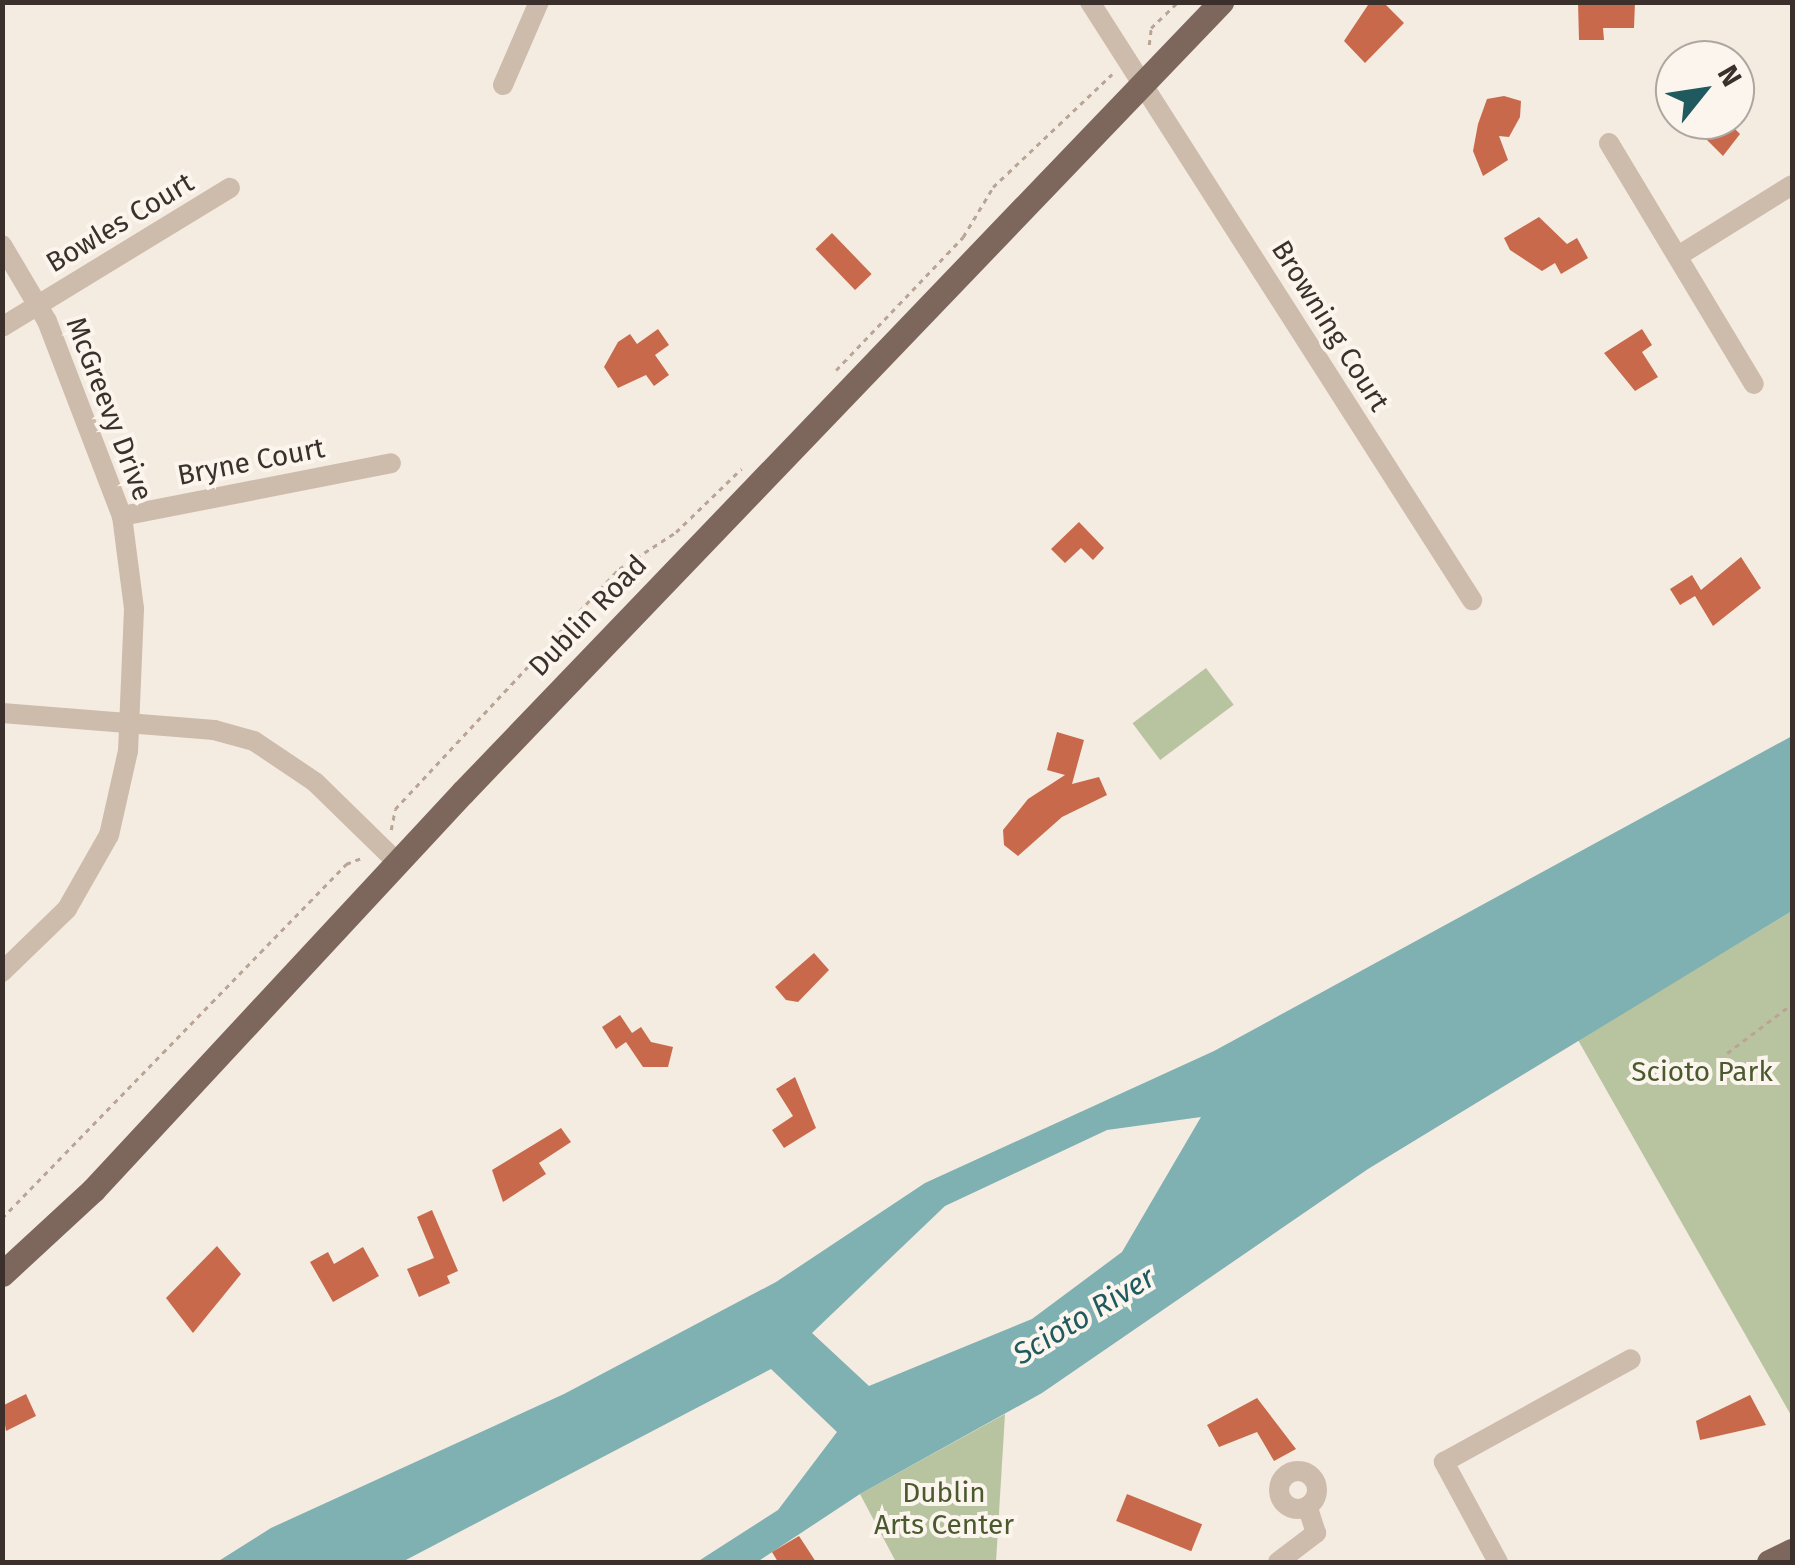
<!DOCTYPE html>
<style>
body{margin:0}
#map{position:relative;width:1795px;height:1565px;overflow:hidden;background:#f4ebe1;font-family:"Fira Sans",sans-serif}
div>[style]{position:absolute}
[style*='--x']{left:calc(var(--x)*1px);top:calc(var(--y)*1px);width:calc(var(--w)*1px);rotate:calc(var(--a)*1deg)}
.green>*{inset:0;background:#b8c4a0;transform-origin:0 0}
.water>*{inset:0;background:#7fb0b2}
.building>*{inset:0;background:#c8694b;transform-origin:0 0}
.path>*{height:2.5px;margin-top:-1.25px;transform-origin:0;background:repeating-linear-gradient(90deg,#b9a596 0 5px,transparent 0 10px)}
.minor>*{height:20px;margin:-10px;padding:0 10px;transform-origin:10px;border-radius:10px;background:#cdbbac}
.minor>.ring{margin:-10px;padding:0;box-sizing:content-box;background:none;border:20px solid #cdbbac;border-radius:50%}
.major>*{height:25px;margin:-12.5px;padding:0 12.5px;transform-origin:12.5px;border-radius:12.5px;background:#7d675c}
span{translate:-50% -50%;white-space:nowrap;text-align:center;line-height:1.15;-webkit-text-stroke:8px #fbf5ee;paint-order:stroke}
.street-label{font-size:28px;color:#3b302b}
.park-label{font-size:28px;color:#4a5a2e}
.water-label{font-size:30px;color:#1f5a5e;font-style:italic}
.frame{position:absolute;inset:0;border:5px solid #3b302b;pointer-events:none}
.north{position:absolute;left:1655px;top:40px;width:100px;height:100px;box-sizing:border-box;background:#fbf5ee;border:2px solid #aea6a0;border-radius:50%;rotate:60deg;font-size:28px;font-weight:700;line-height:40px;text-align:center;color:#3b302b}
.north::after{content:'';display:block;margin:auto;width:35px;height:45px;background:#1f5a5e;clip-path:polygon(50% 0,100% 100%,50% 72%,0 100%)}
</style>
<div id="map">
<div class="green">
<div style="left:1206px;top:668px;width:46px;height:92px;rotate:53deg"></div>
<div style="clip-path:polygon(1792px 911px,1792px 1417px,1578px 1040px)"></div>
<div style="clip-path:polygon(1005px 1414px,996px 1562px,896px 1562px,860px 1494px)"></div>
</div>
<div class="water">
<div style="clip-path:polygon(evenodd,1792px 736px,1792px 911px,1368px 1169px,1042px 1393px,860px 1494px,757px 1562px,697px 1562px,778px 1510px,837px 1432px,771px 1369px,402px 1562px,217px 1562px,271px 1528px,564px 1394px,776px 1282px,925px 1183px,1214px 1051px,1792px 736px,1201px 1117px,1122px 1252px,1032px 1319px,869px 1386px,812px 1333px,945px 1206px,1107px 1130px,1201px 1117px)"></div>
</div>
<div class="building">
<div style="clip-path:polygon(1370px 2px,1383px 2px,1404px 23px,1365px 63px,1344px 41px)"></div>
<div style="clip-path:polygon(1578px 2px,1635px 2px,1634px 28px,1603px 28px,1604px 40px,1579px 40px)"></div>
<div style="clip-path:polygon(1504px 96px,1521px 101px,1520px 117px,1509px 137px,1499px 136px,1508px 160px,1483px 176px,1473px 151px,1478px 124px,1487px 99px)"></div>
<div style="clip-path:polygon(1687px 120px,1726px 120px,1740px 134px,1723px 156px)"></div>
<div style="clip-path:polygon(1539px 217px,1567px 244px,1577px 238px,1588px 258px,1561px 274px,1555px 263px,1542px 271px,1510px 250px,1504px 238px)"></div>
<div style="left:832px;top:233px;width:57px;height:23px;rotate:46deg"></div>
<div style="clip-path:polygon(658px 329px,669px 345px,655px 355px,669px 375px,654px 386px,646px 375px,618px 388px,604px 367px,618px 342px,630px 334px,637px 344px)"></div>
<div style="clip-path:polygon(1642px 329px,1652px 345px,1642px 352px,1658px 377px,1635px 391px,1604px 353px)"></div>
<div style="clip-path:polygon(1079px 522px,1104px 548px,1093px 560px,1081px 548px,1065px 563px,1051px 549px)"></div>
<div style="clip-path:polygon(1741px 557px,1761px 588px,1713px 626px,1695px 596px,1680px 605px,1670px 589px,1692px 575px,1701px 590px)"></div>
<div style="clip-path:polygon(1057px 732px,1084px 740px,1072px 784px,1099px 777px,1107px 795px,1062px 817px,1018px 856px,1004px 845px,1003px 830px,1028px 799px,1065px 775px,1047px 770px)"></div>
<div style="clip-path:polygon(814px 953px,829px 970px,798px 1002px,786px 1000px,775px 987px)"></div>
<div style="clip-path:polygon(620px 1015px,632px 1033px,641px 1027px,651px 1042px,673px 1047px,668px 1067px,643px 1067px,626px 1042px,616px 1049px,602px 1027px)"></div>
<div style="clip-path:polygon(795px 1077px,816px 1128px,784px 1148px,772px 1130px,793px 1116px,776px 1089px)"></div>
<div style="clip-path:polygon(561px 1128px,571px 1142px,539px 1163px,546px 1174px,503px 1202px,492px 1170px)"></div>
<div style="clip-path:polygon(432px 1210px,458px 1271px,447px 1276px,450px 1283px,419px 1297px,407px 1269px,434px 1258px,417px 1217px)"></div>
<div style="clip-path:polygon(217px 1246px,241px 1274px,193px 1333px,166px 1298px)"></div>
<div style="clip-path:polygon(363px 1247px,379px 1276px,333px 1302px,310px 1262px,328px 1252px,334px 1264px)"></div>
<div style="clip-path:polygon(26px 1394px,36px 1416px,6px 1431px,2px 1406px)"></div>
<div style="clip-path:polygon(1750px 1395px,1766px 1425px,1700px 1440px,1696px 1421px)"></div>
<div style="clip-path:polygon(1257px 1398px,1296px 1449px,1274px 1461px,1257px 1432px,1219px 1447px,1207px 1425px)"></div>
<div style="left:1127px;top:1494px;width:81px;height:29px;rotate:22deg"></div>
<div style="clip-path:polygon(799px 1536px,816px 1562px,778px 1562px,772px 1552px)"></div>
</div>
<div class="path">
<div style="--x:1149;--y:45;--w:17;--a:-83"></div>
<div style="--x:1151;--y:28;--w:37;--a:-44"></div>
<div style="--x:836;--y:370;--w:184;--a:-46.3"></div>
<div style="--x:963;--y:237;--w:58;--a:-59"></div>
<div style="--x:993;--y:187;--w:164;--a:-43.5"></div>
<div style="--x:391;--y:830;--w:21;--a:-79"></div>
<div style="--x:395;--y:809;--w:328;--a:-47"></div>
<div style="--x:619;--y:569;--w:68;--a:-33"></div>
<div style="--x:676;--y:532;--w:91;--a:-44.1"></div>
<div style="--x:1727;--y:1053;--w:81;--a:-37"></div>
<div style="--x:2;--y:1218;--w:494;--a:-45.8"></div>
<div style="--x:346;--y:864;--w:19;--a:-21"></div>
</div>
<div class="minor">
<div style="--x:1090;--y:2;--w:710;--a:57.43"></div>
<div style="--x:503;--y:85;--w:90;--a:-66.6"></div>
<div style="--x:1609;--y:143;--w:281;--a:59"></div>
<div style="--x:2;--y:245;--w:88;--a:59.4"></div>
<div style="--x:47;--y:321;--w:209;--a:69"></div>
<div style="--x:122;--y:516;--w:94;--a:82.6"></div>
<div style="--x:134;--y:609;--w:142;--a:92.4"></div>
<div style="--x:128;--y:751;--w:86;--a:102.7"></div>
<div style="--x:109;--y:835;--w:85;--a:119.6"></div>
<div style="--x:67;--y:909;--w:91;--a:135.9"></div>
<div style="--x:1678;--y:256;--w:134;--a:-31.9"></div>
<div style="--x:2;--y:327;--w:267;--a:-31.4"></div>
<div style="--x:122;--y:516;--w:274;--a:-11.1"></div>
<div style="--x:2;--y:713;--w:213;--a:4.6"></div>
<div style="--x:214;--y:730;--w:41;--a:15.4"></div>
<div style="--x:254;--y:741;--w:73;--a:33.9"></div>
<div style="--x:315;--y:782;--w:115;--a:44.3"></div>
<div class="ring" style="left:1279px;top:1471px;width:18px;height:18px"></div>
<div style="--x:1278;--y:1562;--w:48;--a:-37.3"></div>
<div style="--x:1316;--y:1533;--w:28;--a:-108"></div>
<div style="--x:1498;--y:1562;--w:114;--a:-118.4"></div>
<div style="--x:1444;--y:1462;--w:213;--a:-28.8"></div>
</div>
<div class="major">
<div style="--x:2;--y:1274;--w:124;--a:-42.7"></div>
<div style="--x:93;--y:1190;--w:543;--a:-47.09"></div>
<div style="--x:463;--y:792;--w:1095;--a:-46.18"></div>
<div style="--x:1769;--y:1562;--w:25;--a:-26"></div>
</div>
<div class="street-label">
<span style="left:120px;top:223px;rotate:-31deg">Bowles Court</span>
<span style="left:1330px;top:326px;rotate:58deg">Browning Court</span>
<span style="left:109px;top:409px;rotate:69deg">McGreevy Drive</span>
<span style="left:251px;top:462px;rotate:-11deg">Bryne Court</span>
<span style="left:588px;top:616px;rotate:-46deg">Dublin Road</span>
</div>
<div class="park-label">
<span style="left:1702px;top:1072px">Scioto Park</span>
<span style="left:944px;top:1509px">Dublin<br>Arts Center</span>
</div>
<div class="water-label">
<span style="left:1084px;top:1316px;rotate:-31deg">Scioto River</span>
</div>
<div class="frame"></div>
<div class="north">N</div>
</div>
